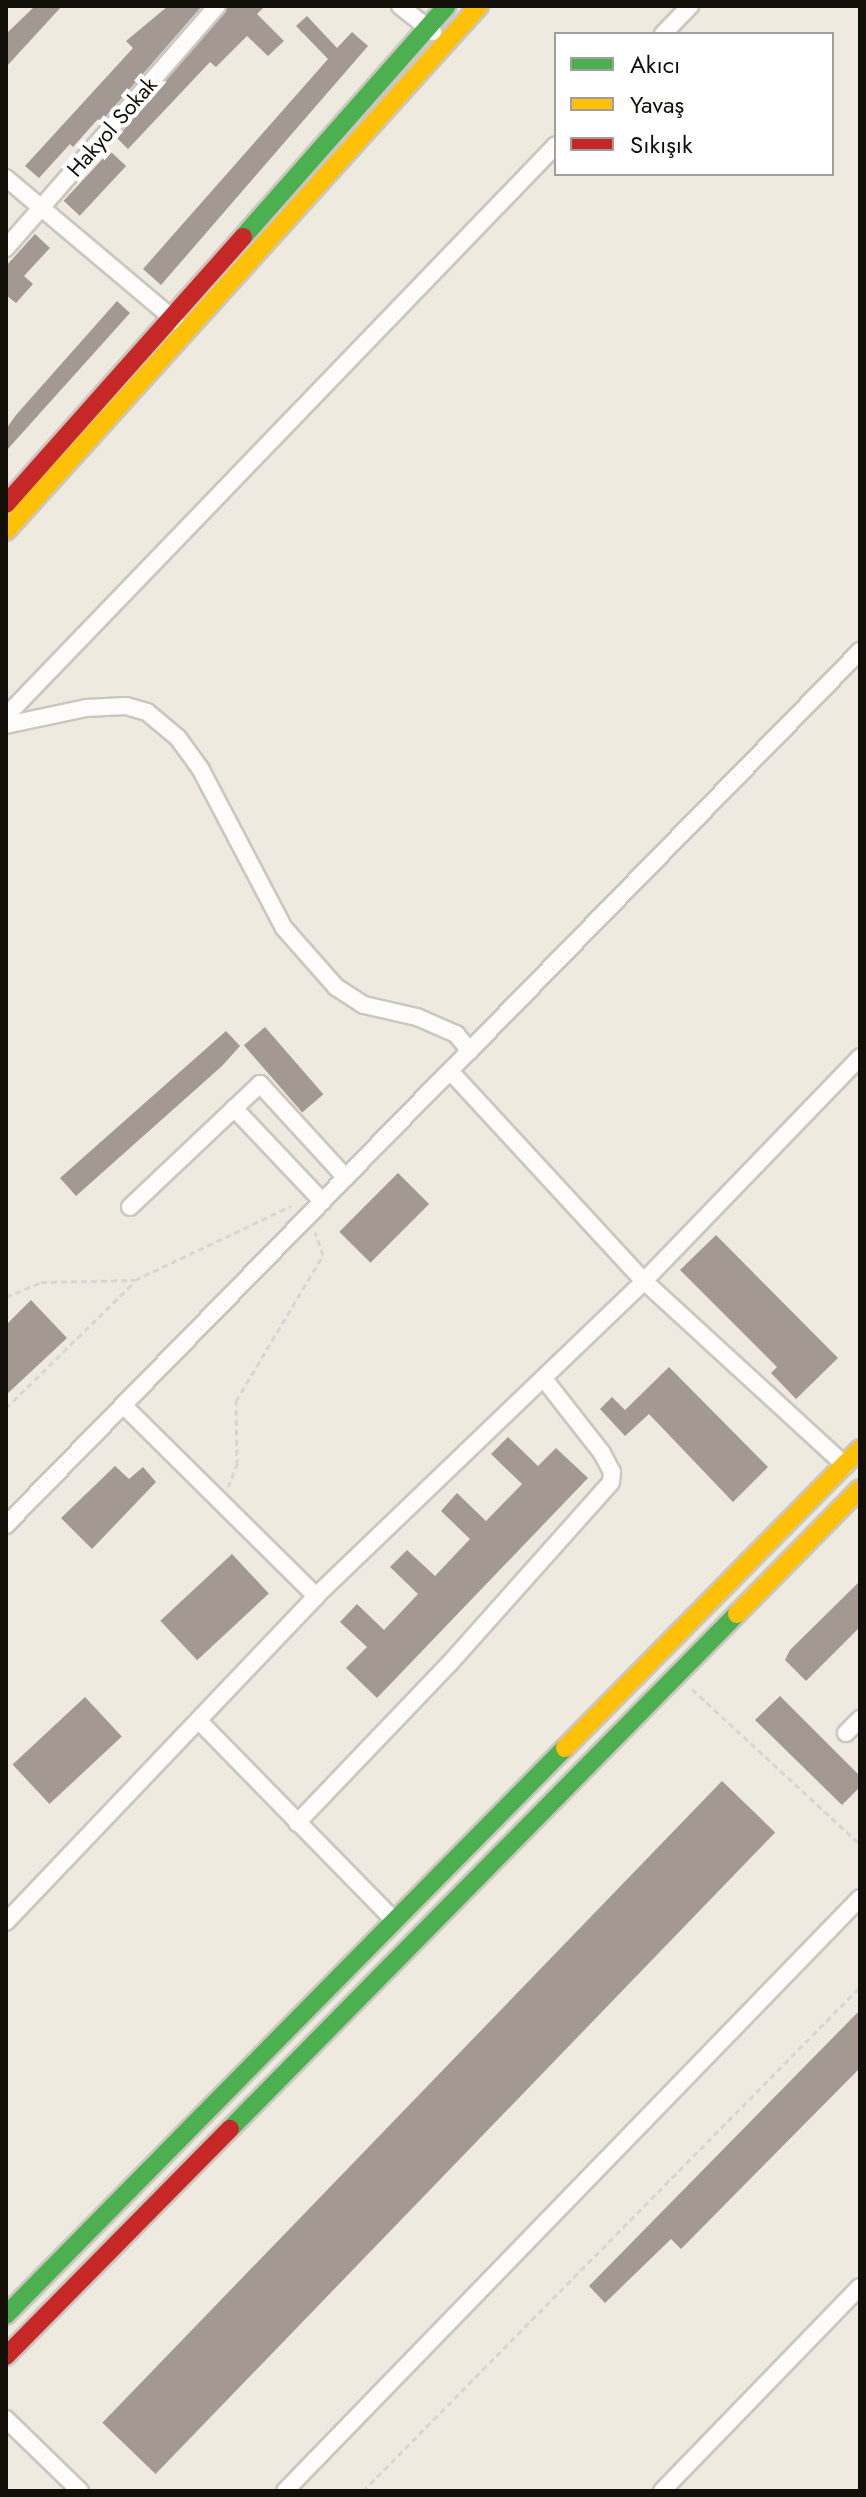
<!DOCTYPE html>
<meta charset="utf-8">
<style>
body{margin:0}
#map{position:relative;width:866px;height:2497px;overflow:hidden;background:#efeae0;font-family:Jost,sans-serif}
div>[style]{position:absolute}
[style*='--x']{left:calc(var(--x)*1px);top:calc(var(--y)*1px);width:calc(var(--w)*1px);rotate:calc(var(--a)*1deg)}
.building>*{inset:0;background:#a39992;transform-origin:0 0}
.path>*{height:3px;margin-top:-1.5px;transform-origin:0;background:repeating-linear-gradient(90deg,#d8d6d4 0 6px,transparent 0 10px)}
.roads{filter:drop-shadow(2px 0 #cbc7bf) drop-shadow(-2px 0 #cbc7bf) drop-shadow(0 2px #cbc7bf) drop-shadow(0 -2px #cbc7bf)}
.street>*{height:16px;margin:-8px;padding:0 8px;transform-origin:8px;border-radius:8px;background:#fdfcfa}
.fast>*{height:18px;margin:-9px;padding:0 9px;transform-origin:9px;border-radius:9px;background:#4caf50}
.slow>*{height:18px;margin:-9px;padding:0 9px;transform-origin:9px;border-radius:9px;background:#ffc107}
.jam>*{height:18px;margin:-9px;padding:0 9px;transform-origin:9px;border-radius:9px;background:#c62828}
span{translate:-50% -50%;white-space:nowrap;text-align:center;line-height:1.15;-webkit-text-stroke:8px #fff;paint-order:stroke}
.street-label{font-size:22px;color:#120f09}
.frame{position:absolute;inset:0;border:8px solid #120f09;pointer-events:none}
.legend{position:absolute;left:554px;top:32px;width:280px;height:144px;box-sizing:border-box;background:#fff;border:2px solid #a09f9d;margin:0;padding:10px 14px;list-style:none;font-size:24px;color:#120f09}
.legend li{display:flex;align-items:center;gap:16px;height:40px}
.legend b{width:40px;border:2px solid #a09f9d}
</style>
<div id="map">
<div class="building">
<div style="clip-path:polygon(35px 6px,62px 6px,6px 67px,6px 34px)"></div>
<div style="clip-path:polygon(168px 6px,202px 6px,101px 122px,98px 119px,73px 147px,70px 144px,39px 178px,25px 166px,133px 48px,126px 41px)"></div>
<div style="clip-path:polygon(228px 6px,265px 6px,257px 14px,284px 41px,268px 56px,247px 36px,216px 67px,210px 62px,128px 149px,117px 138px)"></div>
<div style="clip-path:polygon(307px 16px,337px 48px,352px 32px,368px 46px,161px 285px,143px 269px,328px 59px,296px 26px)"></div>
<div style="left:110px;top:151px;width:22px;height:68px;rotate:43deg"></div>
<div style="clip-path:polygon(35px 234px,50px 248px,24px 276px,33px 284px,16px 303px,6px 295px,6px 266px)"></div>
<div style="clip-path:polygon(117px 301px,130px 313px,6px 451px,6px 429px,16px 415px)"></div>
<div style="left:265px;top:1027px;width:89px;height:28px;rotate:49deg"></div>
<div style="clip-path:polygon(226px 1031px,240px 1046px,222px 1066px,76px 1196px,60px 1178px)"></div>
<div style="left:398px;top:1173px;width:44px;height:83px;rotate:45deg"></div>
<div style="clip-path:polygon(716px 1235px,838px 1358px,796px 1399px,771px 1373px,777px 1367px,680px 1270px)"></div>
<div style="clip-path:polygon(31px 1300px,67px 1338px,6px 1395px,6px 1325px)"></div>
<div style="clip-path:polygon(669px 1367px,768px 1467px,733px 1502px,649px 1414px,625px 1436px,600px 1409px,612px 1397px,625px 1410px)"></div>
<div style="clip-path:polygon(508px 1437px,538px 1466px,556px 1448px,588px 1478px,377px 1698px,346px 1668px,367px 1647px,340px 1622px,357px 1604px,384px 1630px,418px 1594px,390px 1567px,407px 1550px,435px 1576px,470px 1539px,441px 1511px,457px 1493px,486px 1521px,522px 1484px,491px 1454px)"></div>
<div style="clip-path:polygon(115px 1466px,129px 1479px,143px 1467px,156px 1482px,92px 1549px,61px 1518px)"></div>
<div style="left:232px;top:1554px;width:54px;height:98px;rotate:47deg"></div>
<div style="clip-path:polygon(860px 1581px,860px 1627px,806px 1681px,785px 1660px,790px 1650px)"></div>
<div style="clip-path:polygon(780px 1696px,860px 1776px,860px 1787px,842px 1805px,755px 1720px)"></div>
<div style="left:85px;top:1697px;width:54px;height:99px;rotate:47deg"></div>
<div style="left:722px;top:1781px;width:74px;height:892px;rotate:44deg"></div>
<div style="clip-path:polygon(860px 2010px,860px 2068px,681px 2249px,671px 2239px,605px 2303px,589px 2286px)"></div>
</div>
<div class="path">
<div style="--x:6;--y:1297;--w:38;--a:-23"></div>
<div style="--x:41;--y:1282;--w:94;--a:-1.2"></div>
<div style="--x:135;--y:1280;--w:173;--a:-25.4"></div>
<div style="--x:6;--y:1408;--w:180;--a:-44.5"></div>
<div style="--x:228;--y:1487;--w:24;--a:-68"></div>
<div style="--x:237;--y:1465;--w:64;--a:-90.9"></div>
<div style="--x:236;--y:1401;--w:170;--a:-59.2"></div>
<div style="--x:323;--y:1255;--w:24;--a:-109"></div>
<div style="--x:692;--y:1689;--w:229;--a:42.7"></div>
<div style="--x:363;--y:2491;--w:708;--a:-45.4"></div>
</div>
<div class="roads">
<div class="street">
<div style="--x:400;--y:6;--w:42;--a:38.2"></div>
<div style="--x:663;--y:34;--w:39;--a:-46"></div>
<div style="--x:6;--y:178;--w:222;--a:40.1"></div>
<div style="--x:6;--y:248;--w:321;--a:-48.9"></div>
<div style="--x:6;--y:716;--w:793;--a:-46.07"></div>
<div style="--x:6;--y:725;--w:82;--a:-12"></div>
<div style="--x:86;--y:708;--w:40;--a:-2.9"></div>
<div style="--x:126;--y:706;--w:22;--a:16"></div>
<div style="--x:147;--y:712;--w:40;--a:40"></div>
<div style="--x:178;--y:738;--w:39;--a:54"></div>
<div style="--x:201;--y:770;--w:178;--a:62.3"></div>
<div style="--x:284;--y:928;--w:79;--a:48.6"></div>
<div style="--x:336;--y:987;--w:33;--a:33"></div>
<div style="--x:364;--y:1005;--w:54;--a:12.8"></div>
<div style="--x:417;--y:1017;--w:43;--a:23.6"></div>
<div style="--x:456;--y:1034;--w:22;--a:51"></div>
<div style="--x:450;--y:1071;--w:286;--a:47.3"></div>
<div style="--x:644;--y:1281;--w:273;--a:42.5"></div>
<div style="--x:234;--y:1108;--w:129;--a:46.6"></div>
<div style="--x:130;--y:1207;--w:179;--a:-43.4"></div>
<div style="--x:260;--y:1084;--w:127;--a:47.5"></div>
<div style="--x:123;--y:1405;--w:272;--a:44.7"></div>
<div style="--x:6;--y:1525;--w:1222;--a:-45.66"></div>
<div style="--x:199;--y:1721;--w:279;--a:45.6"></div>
<div style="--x:846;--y:1733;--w:20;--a:-45"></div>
<div style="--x:297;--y:1823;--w:221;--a:-46.3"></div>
<div style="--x:450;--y:1663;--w:242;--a:-48.3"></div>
<div style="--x:611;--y:1482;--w:10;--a:-84"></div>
<div style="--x:612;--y:1472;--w:21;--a:-118"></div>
<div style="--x:602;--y:1453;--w:94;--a:-128.1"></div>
<div style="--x:6;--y:1922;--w:450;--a:-46.4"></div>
<div style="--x:316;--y:1596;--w:455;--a:-43.8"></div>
<div style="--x:644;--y:1281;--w:311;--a:-46"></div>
<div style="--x:6;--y:2419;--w:103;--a:44.2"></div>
<div style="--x:285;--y:2491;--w:826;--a:-45.88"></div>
<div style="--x:662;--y:2491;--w:284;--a:-45.9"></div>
</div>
<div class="fast">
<div style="--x:243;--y:237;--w:308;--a:-48.6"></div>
<div style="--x:230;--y:2129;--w:723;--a:-45.45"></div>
<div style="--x:6;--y:2315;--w:796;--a:-45.41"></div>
</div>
<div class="slow">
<div style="--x:6;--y:531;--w:707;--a:-47.98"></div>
<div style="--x:737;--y:1614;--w:175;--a:-45.5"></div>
<div style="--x:565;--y:1748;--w:420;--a:-45.4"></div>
</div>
<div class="jam">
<div style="--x:6;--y:504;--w:357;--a:-48.4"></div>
<div style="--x:6;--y:2356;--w:319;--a:-45.4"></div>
</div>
</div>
<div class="street-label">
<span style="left:112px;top:127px;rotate:-49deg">Hakyol Sokak</span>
</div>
<div class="frame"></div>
<ul class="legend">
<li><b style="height:10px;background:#4caf50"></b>Akıcı</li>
<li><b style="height:10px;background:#ffc107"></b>Yavaş</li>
<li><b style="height:10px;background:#c62828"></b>Sıkışık</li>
</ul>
</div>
